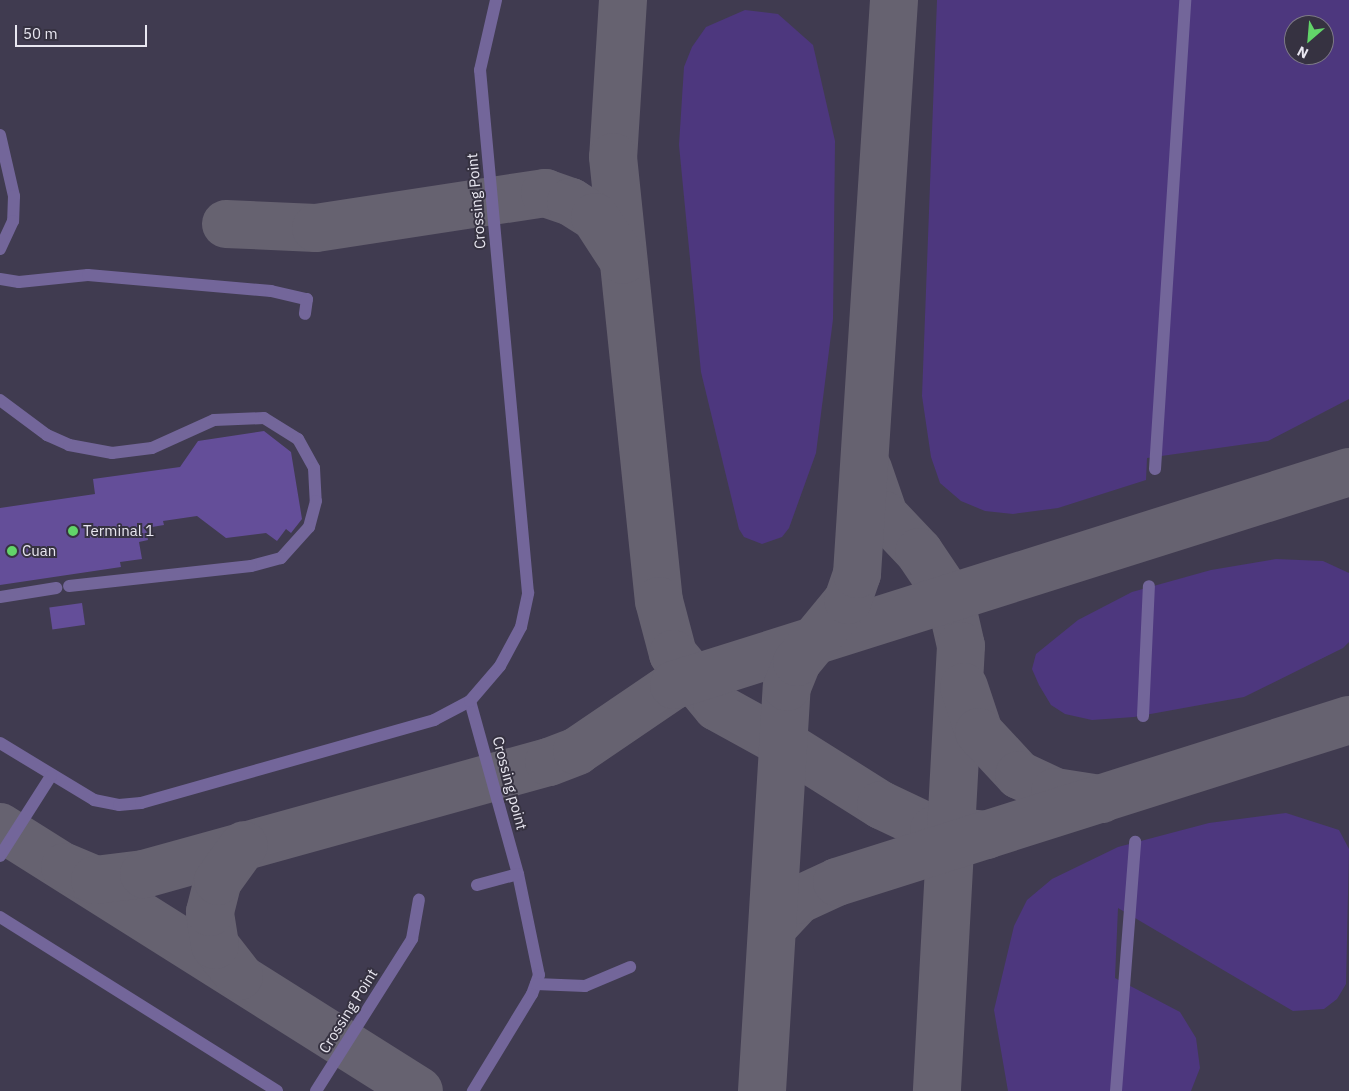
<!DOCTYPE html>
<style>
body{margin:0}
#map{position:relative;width:1349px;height:1091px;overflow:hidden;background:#363241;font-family:"IBM Plex Sans",sans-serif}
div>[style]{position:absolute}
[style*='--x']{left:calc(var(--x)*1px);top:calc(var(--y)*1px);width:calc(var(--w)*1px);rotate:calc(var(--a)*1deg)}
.built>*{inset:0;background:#403b50}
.green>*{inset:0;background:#4d377e}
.taxiway>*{height:48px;margin:-24px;padding:0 24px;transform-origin:24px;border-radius:24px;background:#666270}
.building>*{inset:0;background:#644e99;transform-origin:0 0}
.minor>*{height:12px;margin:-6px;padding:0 6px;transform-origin:6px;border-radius:6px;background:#73669a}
.dots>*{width:14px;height:14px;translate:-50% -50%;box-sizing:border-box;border:2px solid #363241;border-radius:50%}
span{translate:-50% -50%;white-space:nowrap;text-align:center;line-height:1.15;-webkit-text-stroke:4px #363241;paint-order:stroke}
.street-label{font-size:15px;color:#e9e7f1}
.poi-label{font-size:15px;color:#e9e7f1}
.left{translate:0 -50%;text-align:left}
.north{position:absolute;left:1284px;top:15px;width:50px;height:50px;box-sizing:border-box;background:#363241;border:1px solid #7e7a87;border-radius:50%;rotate:207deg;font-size:14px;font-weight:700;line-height:20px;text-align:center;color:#e9e7f1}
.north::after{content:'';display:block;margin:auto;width:18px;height:22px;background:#62d469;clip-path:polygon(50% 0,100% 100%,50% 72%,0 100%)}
.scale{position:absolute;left:15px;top:25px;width:132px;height:22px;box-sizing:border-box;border:2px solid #e9e7f1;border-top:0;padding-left:6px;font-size:15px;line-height:18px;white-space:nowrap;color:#e9e7f1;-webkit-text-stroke:4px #363241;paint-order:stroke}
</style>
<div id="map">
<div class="built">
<div style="clip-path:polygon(evenodd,0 0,1349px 0,1349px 1091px,0 1091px,0 0,1294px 25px,1324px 25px,1324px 55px,1294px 55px,1294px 25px)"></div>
</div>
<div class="green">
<div style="clip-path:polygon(evenodd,937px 0,1349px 0,1349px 399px,1268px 441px,1147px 458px,1146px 480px,1058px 508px,1013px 514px,985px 511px,961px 501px,940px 483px,931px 457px,922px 396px,937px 0,1294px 25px,1324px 25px,1324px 55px,1294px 55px,1294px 25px)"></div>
<div style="clip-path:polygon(745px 10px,778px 14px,813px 45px,835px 141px,833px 319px,816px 453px,789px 528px,782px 537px,762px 544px,744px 537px,739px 529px,701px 372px,679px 145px,684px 67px,692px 47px,706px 27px)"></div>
<div style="clip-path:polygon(1276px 559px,1323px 561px,1349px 573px,1349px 642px,1343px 648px,1244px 697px,1134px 717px,1092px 720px,1065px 714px,1051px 705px,1039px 685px,1032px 669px,1036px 654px,1078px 620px,1132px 592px,1211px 570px)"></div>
<div style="clip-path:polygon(1286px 813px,1339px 830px,1349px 849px,1346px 984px,1337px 999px,1324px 1009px,1293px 1011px,1118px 908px,1115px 978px,1180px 1012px,1196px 1038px,1200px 1068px,1191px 1091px,1008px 1091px,994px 1010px,1014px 926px,1027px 900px,1052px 879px,1118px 847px,1209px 823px)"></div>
</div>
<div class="taxiway">
<div style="--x:623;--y:0;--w:157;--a:93.6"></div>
<div style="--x:613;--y:157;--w:446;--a:84.1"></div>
<div style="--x:659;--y:601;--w:55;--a:75.2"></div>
<div style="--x:673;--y:654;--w:69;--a:50.3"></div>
<div style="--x:717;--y:707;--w:77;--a:28.9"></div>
<div style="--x:784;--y:744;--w:115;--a:32.2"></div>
<div style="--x:881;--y:805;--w:59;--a:25.3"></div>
<div style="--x:934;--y:830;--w:53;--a:5.4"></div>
<div style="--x:226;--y:224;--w:90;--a:2.5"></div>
<div style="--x:316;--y:228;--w:232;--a:-8.7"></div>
<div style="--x:545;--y:193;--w:28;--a:19"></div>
<div style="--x:571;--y:202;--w:28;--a:32"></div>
<div style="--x:595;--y:217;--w:51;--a:56.9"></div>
<div style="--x:868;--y:469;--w:49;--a:70.8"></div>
<div style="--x:884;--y:515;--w:51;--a:46.6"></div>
<div style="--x:919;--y:552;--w:55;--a:56"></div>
<div style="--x:950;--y:598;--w:49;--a:77.1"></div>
<div style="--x:961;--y:646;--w:446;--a:93.1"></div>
<div style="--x:964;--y:687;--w:47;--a:71.6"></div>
<div style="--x:979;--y:732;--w:59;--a:47.1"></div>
<div style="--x:1019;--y:775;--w:40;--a:25"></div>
<div style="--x:1055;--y:792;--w:47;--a:8.7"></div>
<div style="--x:0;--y:827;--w:495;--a:32.2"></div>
<div style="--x:65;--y:867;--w:33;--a:23"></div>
<div style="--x:95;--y:880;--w:49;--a:-7"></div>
<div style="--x:144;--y:874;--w:420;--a:-15.5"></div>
<div style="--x:549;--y:762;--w:30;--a:-21"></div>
<div style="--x:577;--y:751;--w:117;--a:-34.2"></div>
<div style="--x:674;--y:685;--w:708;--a:-17.51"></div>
<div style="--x:773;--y:927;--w:37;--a:-47"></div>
<div style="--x:798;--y:900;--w:43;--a:-24.8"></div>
<div style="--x:837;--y:882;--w:537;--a:-17.56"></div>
<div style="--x:239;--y:976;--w:39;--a:-128"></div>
<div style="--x:215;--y:945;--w:33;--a:-99"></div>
<div style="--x:210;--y:912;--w:32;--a:-76"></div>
<div style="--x:218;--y:881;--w:44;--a:-54.2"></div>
<div style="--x:762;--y:1091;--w:405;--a:-86.5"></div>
<div style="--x:787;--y:687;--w:27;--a:-68"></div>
<div style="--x:797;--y:662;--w:80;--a:-50.6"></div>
<div style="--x:848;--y:600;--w:28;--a:-71"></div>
<div style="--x:857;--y:574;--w:575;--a:-86.31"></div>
</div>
<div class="building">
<div style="clip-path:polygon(264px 431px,291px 452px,302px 519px,291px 533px,286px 529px,277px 541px,266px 533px,226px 538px,197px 516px,163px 521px,164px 525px,146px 528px,148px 540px,139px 542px,142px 559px,120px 562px,121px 567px,0 585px,0 508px,95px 494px,93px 479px,180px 467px,198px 441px)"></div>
<div style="left:82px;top:603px;width:22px;height:33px;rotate:82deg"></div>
</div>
<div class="minor">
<div style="--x:0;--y:135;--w:63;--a:77.1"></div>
<div style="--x:14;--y:196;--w:25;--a:92"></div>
<div style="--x:13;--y:221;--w:31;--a:115"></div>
<div style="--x:0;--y:279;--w:19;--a:9"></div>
<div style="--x:19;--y:282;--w:69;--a:-5.8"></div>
<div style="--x:88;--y:275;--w:184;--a:5"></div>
<div style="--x:271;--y:291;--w:37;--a:13"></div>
<div style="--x:307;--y:299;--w:15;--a:98"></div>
<div style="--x:0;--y:400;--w:59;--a:36.7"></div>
<div style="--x:47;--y:435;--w:24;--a:24"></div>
<div style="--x:69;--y:445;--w:44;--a:10.5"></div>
<div style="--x:112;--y:453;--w:40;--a:-7.1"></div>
<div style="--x:152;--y:448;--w:68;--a:-24.3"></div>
<div style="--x:214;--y:420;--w:50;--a:-2.3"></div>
<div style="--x:264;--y:418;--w:40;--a:32"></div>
<div style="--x:298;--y:439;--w:33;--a:61"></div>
<div style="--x:314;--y:468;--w:33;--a:87"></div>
<div style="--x:316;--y:501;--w:27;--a:105"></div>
<div style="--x:309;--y:527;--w:42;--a:132.1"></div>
<div style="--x:281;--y:558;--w:31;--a:165"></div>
<div style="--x:251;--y:566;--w:183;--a:173.7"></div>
<div style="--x:1155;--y:469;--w:470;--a:-86.3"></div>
<div style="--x:0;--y:597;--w:57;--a:-9.1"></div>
<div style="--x:470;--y:701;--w:180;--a:74.5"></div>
<div style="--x:518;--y:874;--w:103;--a:78.3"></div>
<div style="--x:539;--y:975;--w:20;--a:110"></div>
<div style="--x:532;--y:994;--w:114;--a:121.3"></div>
<div style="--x:1143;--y:716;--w:130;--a:-87.4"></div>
<div style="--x:0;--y:743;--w:110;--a:31.2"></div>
<div style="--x:94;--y:800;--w:25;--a:11"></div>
<div style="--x:119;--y:805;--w:22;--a:-5"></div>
<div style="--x:141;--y:803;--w:305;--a:-15.8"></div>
<div style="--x:434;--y:720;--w:41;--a:-27.8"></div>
<div style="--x:470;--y:701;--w:46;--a:-49.4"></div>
<div style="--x:500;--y:666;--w:44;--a:-61.7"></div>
<div style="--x:521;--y:627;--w:35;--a:-78"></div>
<div style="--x:528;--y:593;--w:525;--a:-95.24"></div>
<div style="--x:480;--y:70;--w:72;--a:-77.1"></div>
<div style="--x:0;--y:856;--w:95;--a:-57.5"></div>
<div style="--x:477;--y:885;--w:42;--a:-15"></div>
<div style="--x:0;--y:917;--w:327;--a:32.1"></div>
<div style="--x:536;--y:984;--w:49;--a:2.3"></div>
<div style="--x:585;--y:986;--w:49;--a:-22.9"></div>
<div style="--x:316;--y:1091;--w:180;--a:-57.7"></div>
<div style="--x:412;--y:939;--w:40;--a:-80"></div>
<div style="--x:1116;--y:1091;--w:250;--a:-85.6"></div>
</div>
<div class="dots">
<div style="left:73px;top:531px;background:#62d469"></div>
<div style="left:12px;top:551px;background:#62d469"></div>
</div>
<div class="street-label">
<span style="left:476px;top:201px;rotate:-95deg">Crossing Point</span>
<span style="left:510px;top:783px;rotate:75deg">Crossing point</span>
<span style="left:348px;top:1011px;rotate:-58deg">Crossing Point</span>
</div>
<div class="poi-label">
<span class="left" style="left:83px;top:531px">Terminal 1</span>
<span class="left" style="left:22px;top:551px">Cuan</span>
</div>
<div class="north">N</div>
<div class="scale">50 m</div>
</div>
